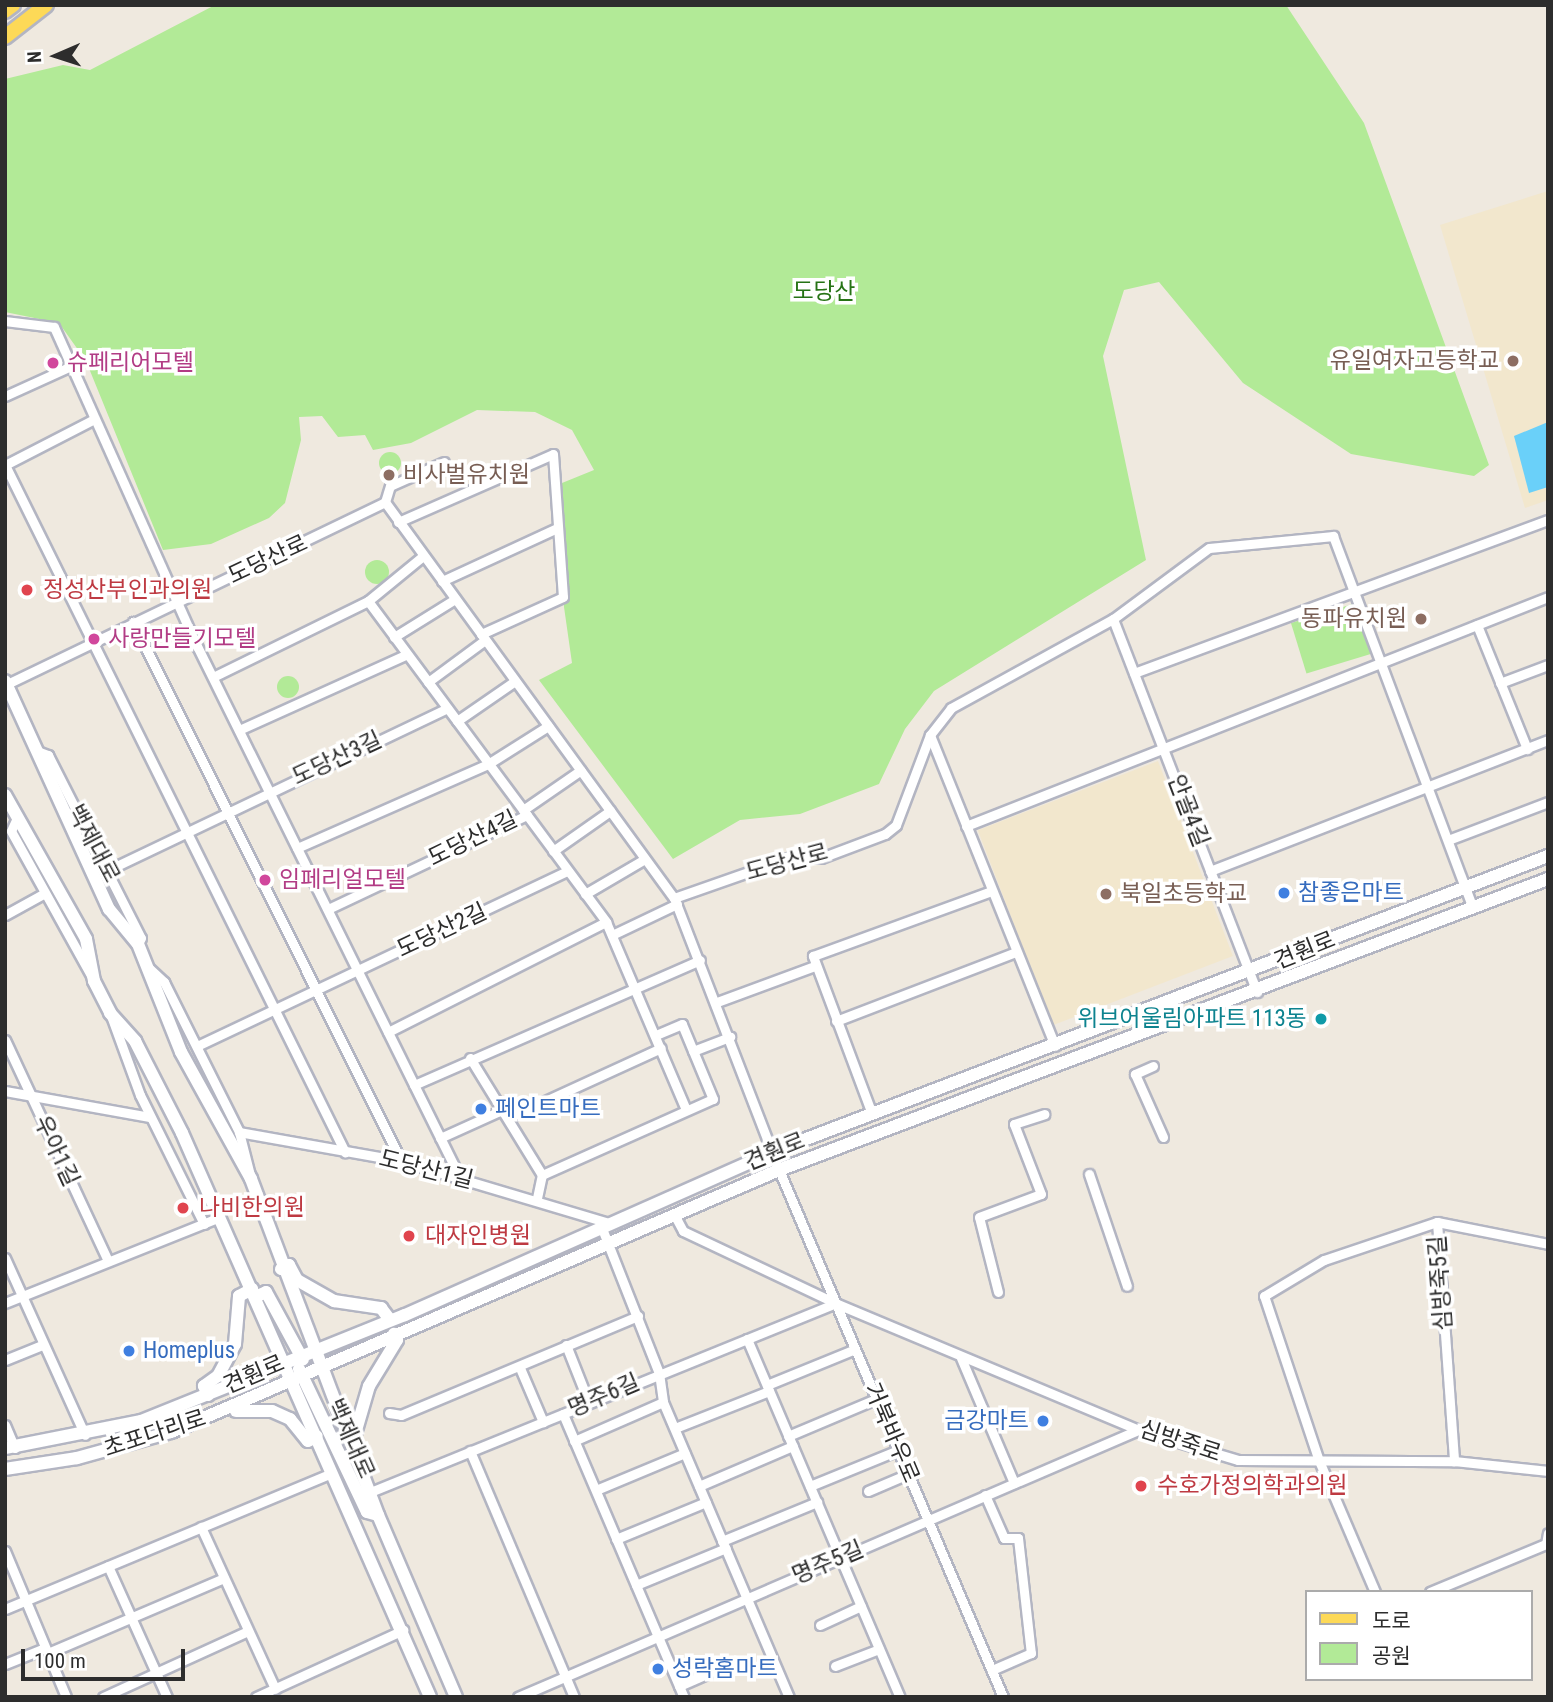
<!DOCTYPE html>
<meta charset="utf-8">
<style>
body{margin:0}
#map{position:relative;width:1553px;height:1702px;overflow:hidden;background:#efe9df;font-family:"Roboto Condensed","Noto Sans KR",sans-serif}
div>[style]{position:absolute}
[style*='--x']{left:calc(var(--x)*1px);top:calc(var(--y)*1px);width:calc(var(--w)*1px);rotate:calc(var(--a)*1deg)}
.education>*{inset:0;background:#f2e7cd;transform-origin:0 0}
.green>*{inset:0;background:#b2ea97;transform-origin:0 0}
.round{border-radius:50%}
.water>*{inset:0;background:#6ad0f9}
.roads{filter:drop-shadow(2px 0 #b3b5c2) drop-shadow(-2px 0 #b3b5c2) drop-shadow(0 2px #b3b5c2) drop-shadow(0 -2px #b3b5c2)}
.street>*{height:9px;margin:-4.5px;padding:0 4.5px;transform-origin:4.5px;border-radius:4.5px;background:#fff}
.secondary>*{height:12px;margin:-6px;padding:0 6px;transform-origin:6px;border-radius:6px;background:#fff}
.primary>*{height:14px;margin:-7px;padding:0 7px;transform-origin:7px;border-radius:7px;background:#fdd957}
.dots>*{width:19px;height:19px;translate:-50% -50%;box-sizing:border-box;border:4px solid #fff;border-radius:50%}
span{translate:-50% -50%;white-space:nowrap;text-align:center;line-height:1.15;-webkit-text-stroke:7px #fff;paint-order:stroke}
.park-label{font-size:23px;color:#267315}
.education-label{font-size:23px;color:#785e54}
.right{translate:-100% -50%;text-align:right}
.left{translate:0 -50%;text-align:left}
.hotel-label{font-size:23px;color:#b23c85}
.street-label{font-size:23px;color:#2d2d2d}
.health-label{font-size:23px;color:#be3a42}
.shop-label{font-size:23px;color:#366cbe}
.culture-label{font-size:23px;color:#0d838f}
.frame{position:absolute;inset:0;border:7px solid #2d2d2d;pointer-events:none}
.legend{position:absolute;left:1305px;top:1590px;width:228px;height:91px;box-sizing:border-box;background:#fff;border:2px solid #ababab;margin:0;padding:9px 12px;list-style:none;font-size:21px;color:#2d2d2d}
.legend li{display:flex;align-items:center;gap:14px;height:35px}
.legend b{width:35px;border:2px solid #ababab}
.north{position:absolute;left:21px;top:21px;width:70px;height:70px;-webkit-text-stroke:5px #fff;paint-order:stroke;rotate:267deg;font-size:19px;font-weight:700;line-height:28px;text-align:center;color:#2d2d2d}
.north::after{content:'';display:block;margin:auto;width:24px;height:32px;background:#2d2d2d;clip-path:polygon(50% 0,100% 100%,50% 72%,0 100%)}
.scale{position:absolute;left:21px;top:1649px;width:164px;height:32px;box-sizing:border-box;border:4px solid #2d2d2d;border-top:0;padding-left:9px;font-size:21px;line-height:24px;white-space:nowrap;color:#2d2d2d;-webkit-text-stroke:5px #fff;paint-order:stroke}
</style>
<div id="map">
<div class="education">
<div style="clip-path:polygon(1548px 191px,1548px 500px,1525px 508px,1440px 225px)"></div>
<div style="left:1158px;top:761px;width:209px;height:193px;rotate:69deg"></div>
</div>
<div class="green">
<div style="clip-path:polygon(215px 5px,1286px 5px,1364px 123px,1489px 465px,1474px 476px,1351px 454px,1243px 383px,1159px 282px,1124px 290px,1103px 356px,1146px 560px,934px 691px,905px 729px,879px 784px,800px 814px,740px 820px,673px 859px,539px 680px,572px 663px,564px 607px,562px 483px,594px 470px,572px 430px,535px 412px,477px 410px,411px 443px,373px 450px,365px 435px,338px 437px,322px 416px,299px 417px,301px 440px,285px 503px,269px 518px,211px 544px,163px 550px,86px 361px,59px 323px,5px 312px,5px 79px,63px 65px,90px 70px)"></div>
<div class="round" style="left:379px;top:452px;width:22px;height:22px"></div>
<div class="round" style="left:365px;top:560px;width:24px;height:24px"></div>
<div style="left:1356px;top:603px;width:53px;height:68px;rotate:73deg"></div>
<div class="round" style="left:277px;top:676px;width:22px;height:22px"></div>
</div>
<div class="water">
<div style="clip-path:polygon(1548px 422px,1548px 487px,1529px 493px,1514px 436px)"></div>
</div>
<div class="roads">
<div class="street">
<div style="--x:5;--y:321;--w:49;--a:7"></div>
<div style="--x:54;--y:327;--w:350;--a:65.9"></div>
<div style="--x:197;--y:646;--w:593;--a:63.69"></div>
<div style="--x:5;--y:396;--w:72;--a:-24.4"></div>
<div style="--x:5;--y:465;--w:767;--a:63.67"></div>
<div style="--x:5;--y:465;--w:100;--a:-27.3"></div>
<div style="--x:385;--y:502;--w:490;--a:53.9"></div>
<div style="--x:674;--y:898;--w:292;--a:68.9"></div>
<div style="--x:779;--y:1170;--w:573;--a:66.97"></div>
<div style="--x:385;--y:502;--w:17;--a:-73"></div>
<div style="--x:390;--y:486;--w:59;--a:-24"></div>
<div style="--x:398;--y:522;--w:169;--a:-23.7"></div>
<div style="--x:553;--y:454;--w:143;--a:86"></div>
<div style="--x:563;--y:597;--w:90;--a:155.7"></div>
<div style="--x:442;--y:581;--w:127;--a:-24.7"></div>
<div style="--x:368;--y:601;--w:400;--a:53.4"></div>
<div style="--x:606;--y:922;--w:204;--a:66.9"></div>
<div style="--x:1113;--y:619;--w:400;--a:68.9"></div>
<div style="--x:133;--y:622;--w:602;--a:63.56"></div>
<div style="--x:1477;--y:625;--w:134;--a:68"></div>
<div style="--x:394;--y:637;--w:72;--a:-31.9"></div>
<div style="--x:1134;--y:673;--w:441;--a:-20.3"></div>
<div style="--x:213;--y:677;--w:173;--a:-26.1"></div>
<div style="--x:368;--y:601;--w:71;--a:-39.3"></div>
<div style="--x:428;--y:682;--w:71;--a:-36.4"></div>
<div style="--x:1500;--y:683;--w:51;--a:-20.6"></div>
<div style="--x:5;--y:685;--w:422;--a:-25.7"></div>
<div style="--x:457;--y:721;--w:70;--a:-34.6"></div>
<div style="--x:239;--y:730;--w:184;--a:-24.3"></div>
<div style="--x:930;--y:735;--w:335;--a:68.1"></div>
<div style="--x:37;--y:751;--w:12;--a:20"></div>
<div style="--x:48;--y:755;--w:205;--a:63.1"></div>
<div style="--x:141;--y:938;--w:7;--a:117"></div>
<div style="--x:523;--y:810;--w:70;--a:-34.6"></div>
<div style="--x:17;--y:818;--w:14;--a:115"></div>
<div style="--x:11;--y:831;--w:171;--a:61"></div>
<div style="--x:966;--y:826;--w:625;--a:-21.48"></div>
<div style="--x:1448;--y:840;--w:107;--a:-20.8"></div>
<div style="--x:297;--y:848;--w:209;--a:-23.7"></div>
<div style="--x:488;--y:764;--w:71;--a:-32.3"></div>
<div style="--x:553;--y:851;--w:70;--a:-35.1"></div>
<div style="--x:106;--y:871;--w:378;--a:-25.5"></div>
<div style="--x:1210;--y:871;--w:362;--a:-21.2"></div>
<div style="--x:585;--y:894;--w:69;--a:-30.3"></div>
<div style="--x:674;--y:898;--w:130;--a:-19.3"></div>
<div style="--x:797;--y:855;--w:24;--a:7"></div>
<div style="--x:821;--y:858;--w:68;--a:-20.6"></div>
<div style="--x:885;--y:834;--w:14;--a:-39"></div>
<div style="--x:896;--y:825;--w:96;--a:-69.3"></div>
<div style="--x:930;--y:735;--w:34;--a:-52"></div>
<div style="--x:951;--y:708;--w:185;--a:-28.8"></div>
<div style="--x:1113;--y:619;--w:119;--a:-36.5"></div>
<div style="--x:1209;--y:548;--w:125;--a:-5.5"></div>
<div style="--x:1333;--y:536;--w:397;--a:69.4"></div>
<div style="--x:328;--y:909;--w:220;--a:-25.3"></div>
<div style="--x:5;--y:915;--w:43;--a:-28.9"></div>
<div style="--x:612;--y:935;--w:72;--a:-25.5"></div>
<div style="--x:149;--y:968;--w:21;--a:43"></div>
<div style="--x:164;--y:982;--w:168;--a:63.4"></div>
<div style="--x:239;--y:1132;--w:49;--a:75.7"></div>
<div style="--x:717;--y:1002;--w:104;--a:-20.2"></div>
<div style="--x:110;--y:1013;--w:87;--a:69.9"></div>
<div style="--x:140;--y:1095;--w:144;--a:63.6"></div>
<div style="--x:836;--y:1021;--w:193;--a:-21"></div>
<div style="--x:388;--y:1032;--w:244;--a:-26.8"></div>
<div style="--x:5;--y:1040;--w:244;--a:65"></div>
<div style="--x:197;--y:1046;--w:410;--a:-25.3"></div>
<div style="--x:693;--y:1051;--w:40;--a:-21"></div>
<div style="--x:470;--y:1058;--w:137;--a:58.4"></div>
<div style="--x:542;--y:1175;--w:187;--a:-24"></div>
<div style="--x:713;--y:1099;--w:81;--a:-112.5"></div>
<div style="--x:682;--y:1024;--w:28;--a:157"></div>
<div style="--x:1153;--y:1066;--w:20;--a:156"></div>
<div style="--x:1135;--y:1074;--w:69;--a:66"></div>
<div style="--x:414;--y:1085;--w:312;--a:-23.6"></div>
<div style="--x:5;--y:1091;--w:147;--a:10.2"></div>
<div style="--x:872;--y:1114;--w:169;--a:-110.5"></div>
<div style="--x:813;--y:956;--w:187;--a:-20"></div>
<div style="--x:508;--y:1118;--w:168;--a:-24.6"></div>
<div style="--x:239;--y:1132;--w:165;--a:10.1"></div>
<div style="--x:401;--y:1161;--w:217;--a:16.6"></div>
<div style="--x:440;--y:1138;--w:68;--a:-24.3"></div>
<div style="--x:1089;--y:1174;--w:118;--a:71.3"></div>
<div style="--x:537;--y:1198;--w:24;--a:-78"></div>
<div style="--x:675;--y:1216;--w:17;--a:62"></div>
<div style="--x:683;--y:1231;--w:168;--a:25.3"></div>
<div style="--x:835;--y:1303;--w:329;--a:22.7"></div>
<div style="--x:1138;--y:1430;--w:104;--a:16.7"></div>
<div style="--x:1238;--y:1460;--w:216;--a:0.3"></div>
<div style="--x:1454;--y:1461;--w:95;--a:6.1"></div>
<div style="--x:1437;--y:1222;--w:240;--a:85.9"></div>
<div style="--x:601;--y:1226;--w:158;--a:68.5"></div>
<div style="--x:659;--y:1373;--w:29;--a:82"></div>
<div style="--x:663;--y:1402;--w:321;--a:66.9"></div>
<div style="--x:5;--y:1258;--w:194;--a:65.7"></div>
<div style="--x:998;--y:1292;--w:77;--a:-104.2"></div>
<div style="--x:979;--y:1217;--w:66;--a:-20.4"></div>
<div style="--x:1041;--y:1194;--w:75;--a:-111.1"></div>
<div style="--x:1014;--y:1124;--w:32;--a:-18"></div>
<div style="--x:5;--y:1303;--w:228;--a:-21.8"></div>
<div style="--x:747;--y:1339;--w:389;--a:66.9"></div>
<div style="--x:566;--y:1345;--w:62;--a:68.4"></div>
<div style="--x:961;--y:1358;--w:136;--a:67"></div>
<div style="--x:5;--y:1360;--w:40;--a:-22"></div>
<div style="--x:520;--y:1368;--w:59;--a:66.9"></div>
<div style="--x:767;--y:1385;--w:95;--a:-22.2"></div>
<div style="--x:389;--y:1413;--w:12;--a:9"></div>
<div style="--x:401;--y:1415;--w:257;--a:-22.7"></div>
<div style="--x:563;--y:1414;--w:308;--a:66.9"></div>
<div style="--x:5;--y:1425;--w:25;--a:67"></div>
<div style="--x:675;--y:1428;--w:101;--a:-21.5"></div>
<div style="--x:788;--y:1436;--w:95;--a:-22.8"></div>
<div style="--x:574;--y:1441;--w:97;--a:-23.7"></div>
<div style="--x:470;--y:1451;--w:267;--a:67.1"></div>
<div style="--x:699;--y:1486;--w:102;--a:-23.1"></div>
<div style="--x:810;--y:1486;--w:95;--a:-22.2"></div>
<div style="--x:596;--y:1490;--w:96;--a:-22.6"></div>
<div style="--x:373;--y:1491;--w:499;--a:-22.1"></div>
<div style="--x:868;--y:1491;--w:43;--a:-23"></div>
<div style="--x:985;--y:1495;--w:47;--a:66.2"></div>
<div style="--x:1004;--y:1538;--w:14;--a:0"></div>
<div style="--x:1018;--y:1538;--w:116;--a:83.6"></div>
<div style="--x:1031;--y:1653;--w:43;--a:156.4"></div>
<div style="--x:201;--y:1527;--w:178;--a:65.4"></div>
<div style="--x:616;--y:1539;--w:97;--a:-22.3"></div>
<div style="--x:722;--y:1541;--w:103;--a:-22.3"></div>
<div style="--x:5;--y:1551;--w:158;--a:67.3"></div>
<div style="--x:108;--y:1566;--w:144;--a:65.8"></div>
<div style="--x:636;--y:1585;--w:97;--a:-22.3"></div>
<div style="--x:1375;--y:1592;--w:142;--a:-113.1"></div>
<div style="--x:1319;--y:1461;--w:174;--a:-108.4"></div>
<div style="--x:1264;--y:1296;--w:70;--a:-31"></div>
<div style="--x:1324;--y:1260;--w:119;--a:-18.6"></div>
<div style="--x:1437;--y:1222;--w:113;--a:11.2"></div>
<div style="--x:1430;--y:1592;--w:126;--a:-22.5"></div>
<div style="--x:1546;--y:1544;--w:11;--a:-80"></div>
<div style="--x:5;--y:1609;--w:353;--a:-22.6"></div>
<div style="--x:820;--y:1625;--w:45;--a:-24.9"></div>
<div style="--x:48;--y:1653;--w:191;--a:-23.1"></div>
<div style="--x:5;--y:1664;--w:43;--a:-21.8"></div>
<div style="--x:835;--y:1666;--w:47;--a:-21.1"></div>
<div style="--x:679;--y:1686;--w:48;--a:-23.4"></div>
<div style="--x:103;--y:1697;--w:159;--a:-24.5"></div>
<div style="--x:256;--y:1697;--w:162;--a:-24.5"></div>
<div style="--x:518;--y:1697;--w:675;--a:-23.3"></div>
</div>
<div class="secondary">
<div style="--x:5;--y:681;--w:251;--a:65.5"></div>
<div style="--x:109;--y:909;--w:45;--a:50.4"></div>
<div style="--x:138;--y:944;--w:116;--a:68.3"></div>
<div style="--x:181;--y:1052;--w:145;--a:61.1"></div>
<div style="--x:251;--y:1179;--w:359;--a:69.3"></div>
<div style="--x:378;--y:1515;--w:198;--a:66.8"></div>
<div style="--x:5;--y:795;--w:165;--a:60.6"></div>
<div style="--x:86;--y:939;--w:43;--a:79.2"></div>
<div style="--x:94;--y:981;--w:36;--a:63"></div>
<div style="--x:110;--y:1013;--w:38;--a:48"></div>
<div style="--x:135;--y:1041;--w:103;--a:62.9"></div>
<div style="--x:182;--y:1133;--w:616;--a:66.26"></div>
<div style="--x:281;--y:1269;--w:9;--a:-27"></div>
<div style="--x:289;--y:1265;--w:17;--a:62"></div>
<div style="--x:297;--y:1280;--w:43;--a:29.6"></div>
<div style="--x:334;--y:1301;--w:48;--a:8.5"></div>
<div style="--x:381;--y:1308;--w:15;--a:53"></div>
<div style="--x:255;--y:1297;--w:12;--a:-24"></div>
<div style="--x:266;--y:1292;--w:77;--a:61.4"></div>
<div style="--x:299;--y:1369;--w:158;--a:64.6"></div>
<div style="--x:367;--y:1512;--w:11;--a:15"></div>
<div style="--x:208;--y:1395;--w:10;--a:-114"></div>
<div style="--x:204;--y:1386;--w:17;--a:-36"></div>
<div style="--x:218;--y:1376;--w:36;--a:-62"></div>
<div style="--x:235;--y:1344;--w:48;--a:-85.2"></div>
<div style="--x:239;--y:1296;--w:15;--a:-28"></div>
<div style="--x:236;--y:1411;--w:36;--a:0"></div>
<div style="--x:272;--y:1411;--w:20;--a:24"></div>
<div style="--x:290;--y:1419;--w:28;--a:51"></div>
<div style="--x:308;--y:1441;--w:10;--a:-29"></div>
<div style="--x:352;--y:1444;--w:60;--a:-73.7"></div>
<div style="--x:369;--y:1386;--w:54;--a:-58.7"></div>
<div style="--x:397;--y:1340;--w:7;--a:-117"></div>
<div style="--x:5;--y:1448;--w:139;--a:-11.2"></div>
<div style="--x:141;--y:1421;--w:284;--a:-21.9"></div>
<div style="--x:405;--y:1315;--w:402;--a:-23.9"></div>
<div style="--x:772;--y:1152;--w:831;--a:-20.88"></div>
<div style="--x:5;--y:1469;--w:73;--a:-8.7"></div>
<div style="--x:77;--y:1458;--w:98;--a:-15.5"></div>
<div style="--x:171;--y:1432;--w:662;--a:-23.31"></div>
<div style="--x:779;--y:1170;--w:822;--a:-20.73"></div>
</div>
<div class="primary">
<div style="--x:5;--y:11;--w:10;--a:-37"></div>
<div style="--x:5;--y:37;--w:52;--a:-38"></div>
</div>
</div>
<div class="dots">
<div style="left:1513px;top:361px;background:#8d6e63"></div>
<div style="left:53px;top:363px;background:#d1479c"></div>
<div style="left:389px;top:475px;background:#8d6e63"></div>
<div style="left:27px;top:590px;background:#e0444e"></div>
<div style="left:1421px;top:619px;background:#8d6e63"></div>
<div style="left:94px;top:639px;background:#d1479c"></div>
<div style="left:265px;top:880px;background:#d1479c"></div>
<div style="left:1284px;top:893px;background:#3f7fe0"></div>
<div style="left:1106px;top:894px;background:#8d6e63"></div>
<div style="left:1321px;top:1019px;background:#0f9aa8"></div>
<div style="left:481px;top:1109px;background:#3f7fe0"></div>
<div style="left:183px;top:1208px;background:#e0444e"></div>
<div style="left:409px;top:1236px;background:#e0444e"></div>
<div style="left:129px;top:1351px;background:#3f7fe0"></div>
<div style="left:1043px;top:1421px;background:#3f7fe0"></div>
<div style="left:1141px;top:1486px;background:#e0444e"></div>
<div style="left:658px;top:1669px;background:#3f7fe0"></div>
</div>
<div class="park-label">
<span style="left:824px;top:292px">도당산</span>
</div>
<div class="education-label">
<span class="right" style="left:1499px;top:361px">유일여자고등학교</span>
<span class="left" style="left:403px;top:475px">비사벌유치원</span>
<span class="right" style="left:1407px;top:619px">동파유치원</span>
<span class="left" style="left:1120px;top:894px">북일초등학교</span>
</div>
<div class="hotel-label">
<span class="left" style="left:67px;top:363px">슈페리어모텔</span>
<span class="left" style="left:108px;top:639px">사랑만들기모텔</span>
<span class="left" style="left:279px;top:880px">임페리얼모텔</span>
</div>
<div class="street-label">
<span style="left:268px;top:560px;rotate:-25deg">도당산로</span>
<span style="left:337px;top:759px;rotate:-25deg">도당산3길</span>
<span style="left:1188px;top:811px;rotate:69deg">안골4길</span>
<span style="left:473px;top:839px;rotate:-26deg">도당산4길</span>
<span style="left:93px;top:844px;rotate:62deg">백제대로</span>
<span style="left:787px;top:863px;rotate:-15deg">도당산로</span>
<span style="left:442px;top:931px;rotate:-25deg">도당산2길</span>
<span style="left:1305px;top:951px;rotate:-22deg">견훤로</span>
<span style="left:56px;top:1151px;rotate:65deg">우아1길</span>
<span style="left:775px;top:1152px;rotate:-22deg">견훤로</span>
<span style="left:426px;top:1170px;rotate:14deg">도당산1길</span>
<span style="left:1441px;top:1283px;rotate:-94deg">심방죽5길</span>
<span style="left:254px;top:1375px;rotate:-23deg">견훤로</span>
<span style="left:604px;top:1396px;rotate:-23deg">명주6길</span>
<span style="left:891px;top:1433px;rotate:67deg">거북바우로</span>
<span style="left:155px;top:1434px;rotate:-18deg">초포다리로</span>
<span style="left:350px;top:1439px;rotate:66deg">백제대로</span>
<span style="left:1180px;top:1442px;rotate:18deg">심방죽로</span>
<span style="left:828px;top:1563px;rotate:-23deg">명주5길</span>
</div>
<div class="health-label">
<span class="left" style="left:43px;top:590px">정성산부인과의원</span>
<span class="left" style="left:199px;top:1208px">나비한의원</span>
<span class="left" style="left:425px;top:1236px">대자인병원</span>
<span class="left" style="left:1157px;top:1486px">수호가정의학과의원</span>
</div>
<div class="shop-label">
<span class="left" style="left:1298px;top:893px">참좋은마트</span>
<span class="left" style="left:495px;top:1109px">페인트마트</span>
<span class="left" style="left:143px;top:1351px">Homeplus</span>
<span class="right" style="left:1029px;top:1421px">금강마트</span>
<span class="left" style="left:672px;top:1669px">성락홈마트</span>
</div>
<div class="culture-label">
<span class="right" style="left:1307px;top:1019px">위브어울림아파트 113동</span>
</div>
<div class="frame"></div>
<ul class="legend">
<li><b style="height:9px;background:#fdd957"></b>도로</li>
<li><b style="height:19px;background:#b2ea97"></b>공원</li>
</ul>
<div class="north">N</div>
<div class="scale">100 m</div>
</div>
